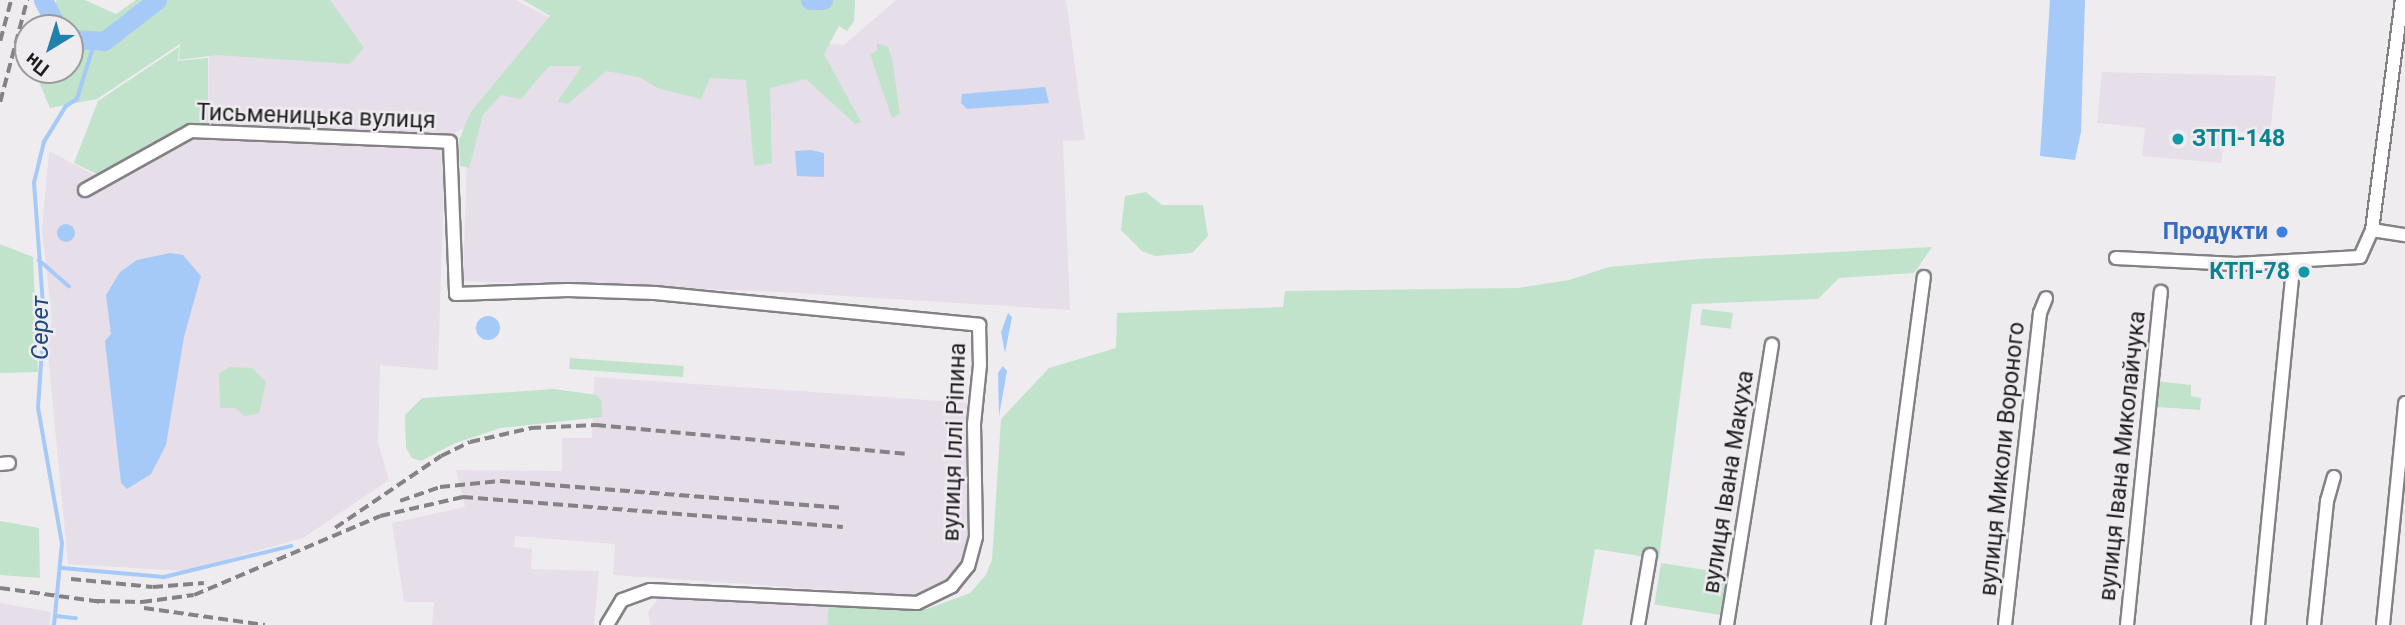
<!DOCTYPE html>
<meta charset="utf-8">
<style>
body{margin:0}
#map{position:relative;width:2405px;height:625px;overflow:hidden;background:#efecf0;font-family:Roboto,sans-serif}
div>[style]{position:absolute}
[style*='--x']{left:calc(var(--x)*1px);top:calc(var(--y)*1px);width:calc(var(--w)*1px);rotate:calc(var(--a)*1deg)}
.built>*{inset:0;background:#e6dee8}
.green>*{inset:0;background:#c1e3cb;transform-origin:0 0}
.water>*{inset:0;background:#a6caf7}
.round{border-radius:50%}
.stream>*{height:3.5px;margin:-1.75px;padding:0 1.75px;transform-origin:1.75px;border-radius:1.75px;background:#a6caf7}
.river>*{height:19px;margin:-9.5px;padding:0 9.5px;transform-origin:9.5px;border-radius:9.5px;background:#a6caf7}
.roads{filter:drop-shadow(2px 0 #848185) drop-shadow(-2px 0 #848185) drop-shadow(0 2px #848185) drop-shadow(0 -2px #848185)}
.street>*{height:12px;margin:-6px;padding:0 6px;transform-origin:6px;border-radius:6px;background:#fff}
.rail>*{height:3.5px;margin-top:-1.75px;transform-origin:0;background:repeating-linear-gradient(90deg,#848284 0 10px,transparent 0 15px)}
.dots>*{width:19px;height:19px;translate:-50% -50%;box-sizing:border-box;border:4px solid #efecf0;border-radius:50%}
span{translate:-50% -50%;white-space:nowrap;text-align:center;line-height:1.15;-webkit-text-stroke:5px #efecf0;paint-order:stroke}
.street-label{font-size:23px;color:#1f1e1f}
.culture-label{font-size:23px;color:#0d838f;font-weight:700}
.left{translate:0 -50%;text-align:left}
.right{translate:-100% -50%;text-align:right}
.shop-label{font-size:23px;color:#366cbe;font-weight:700}
.water-label{font-size:24px;color:#1a4980;font-style:italic}
.north{position:absolute;left:14px;top:14px;width:70px;height:70px;box-sizing:border-box;background:#efecf0;border:2px solid #9c9a9c;border-radius:50%;rotate:218deg;font-size:19px;font-weight:700;line-height:28px;text-align:center;color:#1f1e1f}
.north::after{content:'';display:block;margin:auto;width:24px;height:32px;background:#1f81ac;clip-path:polygon(50% 0,100% 100%,50% 72%,0 100%)}
</style>
<div id="map">
<div class="built">
<div style="clip-path:polygon(315px 0,516px 0,552px 19px,844px 45px,896px 0,1066px 0,1085px 140px,1063px 141px,1070px 310px,763px 291px,463px 281px,468px 126px,442px 139px,208px 125px,209px 52px)"></div>
<div style="clip-path:polygon(2102px 72px,2276px 76px,2270px 135px,2225px 130px,2221px 163px,2142px 156px,2145px 128px,2097px 123px)"></div>
<div style="clip-path:polygon(182px 138px,445px 148px,438px 370px,380px 365px,378px 443px,389px 480px,303px 538px,184px 571px,68px 564px,47px 344px,52px 320px,42px 229px,49px 151px,104px 180px)"></div>
<div style="clip-path:polygon(594px 377px,970px 403px,967px 547px,961px 564px,949px 580px,921px 596px,613px 575px,615px 544px,515px 536px,514px 547px,532px 549px,531px 569px,599px 571px,594px 625px,432px 625px,434px 602px,404px 602px,392px 523px,465px 507px,456px 470px,562px 471px,562px 438px,592px 438px)"></div>
<div style="clip-path:polygon(659px 598px,829px 605px,827px 625px,650px 625px,648px 612px)"></div>
<div style="clip-path:polygon(0 603px,51px 612px,49px 625px,0 625px)"></div>
</div>
<div class="green">
<div style="clip-path:polygon(57px 0,85px 0,116px 14px,136px 0,330px 0,364px 48px,350px 64px,217px 55px,179px 60px,180px 44px,97px 99px,50px 108px,34px 70px,70px 70px,70px 28px,40px 28px)"></div>
<div style="clip-path:polygon(523px 0,855px 0,854px 21px,847px 31px,839px 26px,824px 54px,861px 122px,855px 124px,806px 79px,770px 88px,772px 163px,754px 166px,746px 80px,710px 78px,701px 99px,660px 89px,639px 77px,606px 71px,568px 104px,557px 102px,582px 66px,549px 66px,521px 99px,501px 95px,483px 115px,469px 168px,460px 166px,459px 140px,470px 113px,550px 16px)"></div>
<div style="clip-path:polygon(877px 43px,888px 47px,892px 58px,900px 114px,892px 118px,870px 54px,877px 51px)"></div>
<div style="clip-path:polygon(179px 47px,178px 61px,208px 58px,208px 125px,185px 127px,97px 174px,74px 163px,98px 101px)"></div>
<div style="clip-path:polygon(1146px 192px,1162px 205px,1203px 205px,1208px 236px,1192px 253px,1155px 256px,1142px 251px,1121px 230px,1125px 196px)"></div>
<div style="clip-path:polygon(0 244px,33px 257px,38px 372px,0 373px)"></div>
<div style="clip-path:polygon(1932px 247px,1914px 273px,1839px 278px,1818px 299px,1692px 304px,1659px 559px,1595px 549px,1582px 625px,827px 625px,829px 605px,927px 609px,970px 593px,986px 575px,992px 560px,1001px 419px,1049px 368px,1116px 348px,1117px 313px,1283px 307px,1285px 291px,1518px 288px,1569px 280px,1609px 267px,1698px 259px)"></div>
<div style="left:1702px;top:309px;width:31px;height:16px;rotate:7deg"></div>
<div style="left:570px;top:358px;width:114px;height:11px;rotate:4deg"></div>
<div style="clip-path:polygon(252px 368px,266px 382px,259px 413px,245px 416px,235px 408px,220px 408px,219px 373px,230px 367px)"></div>
<div style="clip-path:polygon(2157px 381px,2191px 385px,2191px 396px,2201px 398px,2200px 410px,2157px 407px)"></div>
<div style="clip-path:polygon(554px 389px,597px 395px,602px 401px,602px 417px,500px 428px,453px 444px,421px 461px,412px 458px,406px 448px,405px 415px,422px 398px)"></div>
<div style="clip-path:polygon(0 521px,39px 528px,40px 578px,0 575px)"></div>
<div style="left:1661px;top:563px;width:67px;height:42px;rotate:9deg"></div>
</div>
<div class="water">
<div style="clip-path:polygon(2050px 0,2085px 0,2081px 132px,2075px 160px,2040px 156px)"></div>
<div style="clip-path:polygon(1045px 87px,1049px 103px,967px 109px,961px 103px,962px 94px)"></div>
<div style="clip-path:polygon(811px 150px,824px 153px,824px 177px,797px 176px,795px 151px)"></div>
<div class="round" style="left:57px;top:224px;width:18px;height:18px"></div>
<div style="clip-path:polygon(170px 253px,183px 255px,201px 276px,184px 337px,166px 445px,151px 474px,127px 489px,121px 483px,105px 341px,111px 334px,106px 295px,120px 272px,137px 260px)"></div>
<div style="clip-path:polygon(1008px 313px,1012px 317px,1005px 353px,1001px 332px)"></div>
<div class="round" style="left:476px;top:316px;width:24px;height:24px"></div>
<div style="clip-path:polygon(1003px 366px,1007px 371px,999px 416px,998px 373px)"></div>
</div>
<div class="stream">
<div style="--x:39;--y:260;--w:40;--a:41"></div>
<div style="--x:62;--y:568;--w:102;--a:5"></div>
<div style="--x:164;--y:577;--w:131;--a:-13.7"></div>
<div style="--x:56;--y:616;--w:20;--a:6"></div>
<div style="--x:54;--y:625;--w:81;--a:-84.4"></div>
<div style="--x:62;--y:544;--w:138;--a:-100"></div>
<div style="--x:38;--y:408;--w:89;--a:-86.1"></div>
<div style="--x:44;--y:319;--w:136;--a:-94.2"></div>
<div style="--x:34;--y:183;--w:42;--a:-76.3"></div>
<div style="--x:44;--y:142;--w:42;--a:-58.6"></div>
<div style="--x:66;--y:106;--w:13;--a:-32"></div>
<div style="--x:77;--y:99;--w:58;--a:-72.8"></div>
</div>
<div class="river">
<div style="--x:43;--y:0;--w:32;--a:62"></div>
<div style="--x:810;--y:0;--w:13;--a:0"></div>
<div style="--x:70;--y:39;--w:34;--a:3"></div>
<div style="--x:104;--y:41;--w:67;--a:-37.7"></div>
</div>
<div class="roads">
<div class="street">
<div style="--x:85;--y:190;--w:121;--a:-29.1"></div>
<div style="--x:191;--y:131;--w:259;--a:2.4"></div>
<div style="--x:450;--y:142;--w:152;--a:87.7"></div>
<div style="--x:456;--y:294;--w:112;--a:-2"></div>
<div style="--x:568;--y:290;--w:87;--a:2"></div>
<div style="--x:655;--y:293;--w:326;--a:5.6"></div>
<div style="--x:979;--y:325;--w:40;--a:88.6"></div>
<div style="--x:980;--y:365;--w:59;--a:95.8"></div>
<div style="--x:974;--y:424;--w:113;--a:89"></div>
<div style="--x:976;--y:537;--w:30;--a:105"></div>
<div style="--x:968;--y:566;--w:26;--a:129"></div>
<div style="--x:952;--y:586;--w:39;--a:154"></div>
<div style="--x:917;--y:603;--w:267;--a:-177.2"></div>
<div style="--x:650;--y:590;--w:30;--a:160"></div>
<div style="--x:622;--y:600;--w:29;--a:121"></div>
<div style="--x:2372;--y:230;--w:33;--a:9"></div>
<div style="--x:2116;--y:258;--w:120;--a:2.9"></div>
<div style="--x:2236;--y:264;--w:124;--a:-3.2"></div>
<div style="--x:2360;--y:257;--w:30;--a:-66"></div>
<div style="--x:2372;--y:230;--w:232;--a:-82.6"></div>
<div style="--x:0;--y:464;--w:9;--a:-6"></div>
<div style="--x:1638;--y:625;--w:71;--a:-80.3"></div>
<div style="--x:1727;--y:625;--w:284;--a:-80.9"></div>
<div style="--x:1878;--y:625;--w:351;--a:-82.5"></div>
<div style="--x:2005;--y:625;--w:314;--a:-83.6"></div>
<div style="--x:2040;--y:313;--w:16;--a:-68"></div>
<div style="--x:2127;--y:625;--w:335;--a:-84.2"></div>
<div style="--x:2258;--y:625;--w:366;--a:-84.4"></div>
<div style="--x:2314;--y:625;--w:125;--a:-84"></div>
<div style="--x:2327;--y:501;--w:25;--a:-74"></div>
<div style="--x:2383;--y:625;--w:223;--a:-84.3"></div>
</div>
</div>
<div class="rail">
<div style="--x:0;--y:41;--w:42;--a:-75"></div>
<div style="--x:0;--y:102;--w:106;--a:-75.2"></div>
<div style="--x:400;--y:501;--w:42;--a:-19.3"></div>
<div style="--x:440;--y:487;--w:60;--a:-5.7"></div>
<div style="--x:500;--y:481;--w:345;--a:4.5"></div>
<div style="--x:335;--y:528;--w:128;--a:-34.2"></div>
<div style="--x:441;--y:456;--w:32;--a:-26"></div>
<div style="--x:470;--y:442;--w:63;--a:-12.9"></div>
<div style="--x:531;--y:428;--w:65;--a:-2.6"></div>
<div style="--x:596;--y:425;--w:313;--a:5.3"></div>
<div style="--x:71;--y:579;--w:82;--a:5.6"></div>
<div style="--x:153;--y:587;--w:51;--a:-4.5"></div>
<div style="--x:0;--y:588;--w:103;--a:7.8"></div>
<div style="--x:95;--y:601;--w:47;--a:1.2"></div>
<div style="--x:142;--y:602;--w:52;--a:-7.7"></div>
<div style="--x:194;--y:595;--w:202;--a:-23"></div>
<div style="--x:380;--y:516;--w:85;--a:-12.9"></div>
<div style="--x:463;--y:497;--w:381;--a:4.5"></div>
<div style="--x:144;--y:608;--w:122;--a:8"></div>
</div>
<div class="dots">
<div style="left:2178px;top:139px;background:#0f9aa8"></div>
<div style="left:2282px;top:232px;background:#3f7fe0"></div>
<div style="left:2304px;top:272px;background:#0f9aa8"></div>
</div>
<div class="street-label">
<span style="left:316px;top:117px;rotate:2deg">Тисьменицька вулиця</span>
<span style="left:955px;top:442px;rotate:-88deg">вулиця Іллі Ріпина</span>
<span style="left:2123px;top:456px;rotate:-84deg">вулиця Івана Миколайчука</span>
<span style="left:2003px;top:459px;rotate:-84deg">вулиця Миколи Вороного</span>
<span style="left:1729px;top:482px;rotate:-81deg">вулиця Івана Макуха</span>
</div>
<div class="culture-label">
<span class="left" style="left:2192px;top:139px">ЗТП-148</span>
<span class="right" style="left:2290px;top:272px">КТП-78</span>
</div>
<div class="shop-label">
<span class="right" style="left:2268px;top:232px">Продукти</span>
</div>
<div class="water-label">
<span style="left:41px;top:328px;rotate:-90deg">Серет</span>
</div>
<div class="north">Пн</div>
</div>
